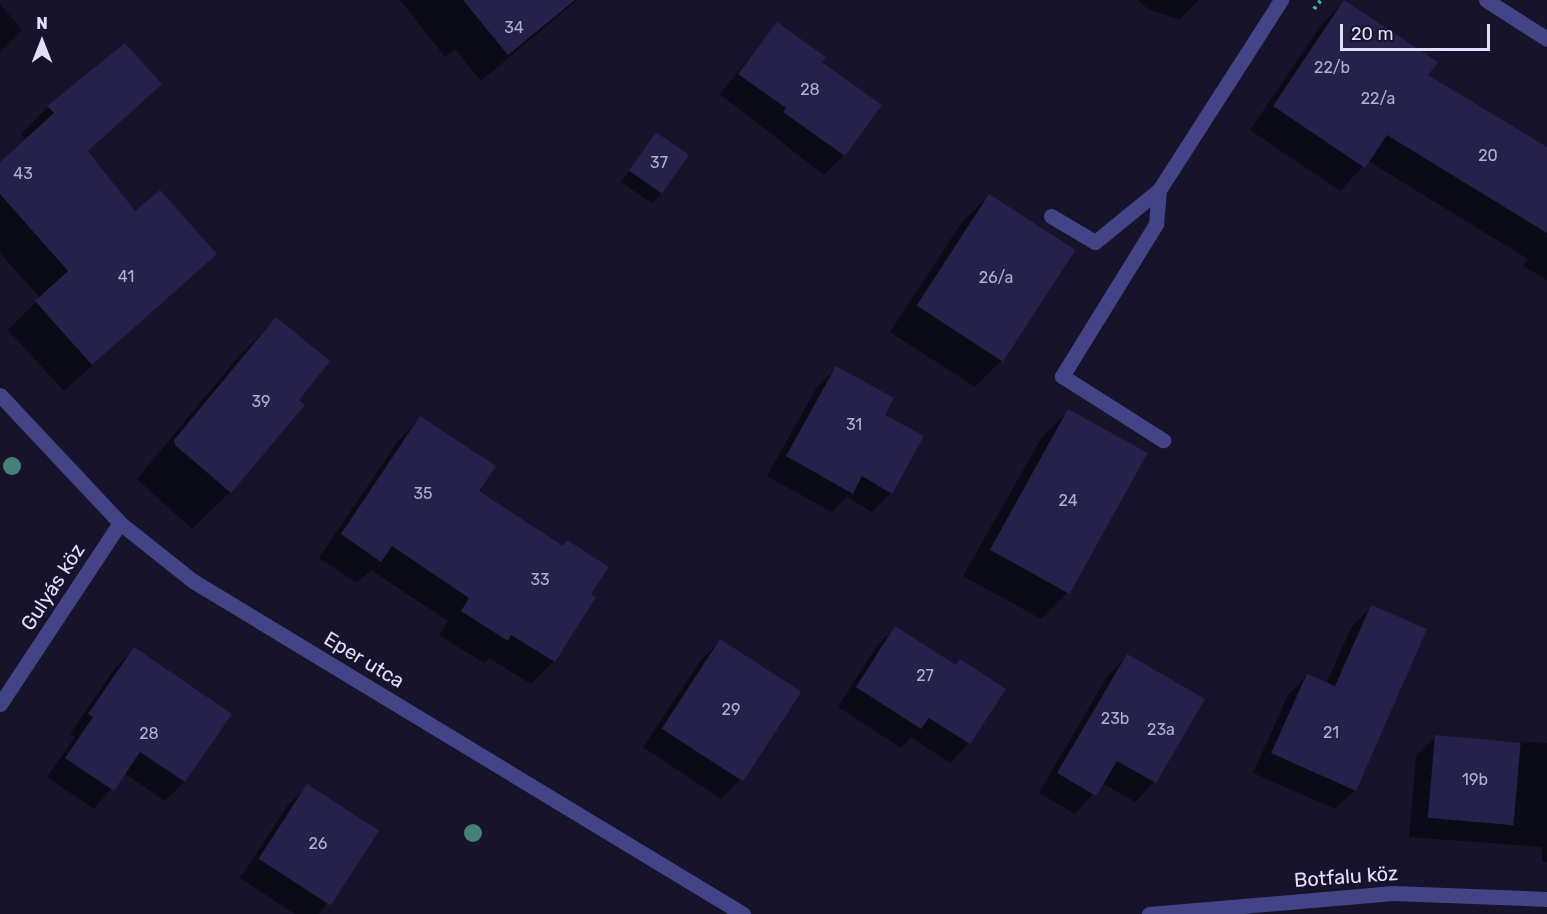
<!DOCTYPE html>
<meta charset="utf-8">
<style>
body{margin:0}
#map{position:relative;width:1547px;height:914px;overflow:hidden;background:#16132b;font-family:Rubik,sans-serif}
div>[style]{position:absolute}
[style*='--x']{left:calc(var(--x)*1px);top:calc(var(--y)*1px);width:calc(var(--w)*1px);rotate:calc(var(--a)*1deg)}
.shadow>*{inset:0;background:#0007}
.building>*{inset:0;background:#26214a;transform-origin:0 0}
.path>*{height:4px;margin-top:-2px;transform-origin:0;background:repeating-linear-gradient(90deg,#3ab6a5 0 3px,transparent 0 7.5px)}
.service>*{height:15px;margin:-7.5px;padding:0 7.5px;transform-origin:7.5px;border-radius:7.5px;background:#424486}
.minor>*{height:15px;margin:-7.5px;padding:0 7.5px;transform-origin:7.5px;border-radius:7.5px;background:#424486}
.trees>*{width:18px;height:18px;margin:-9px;border-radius:50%;background:#478078}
span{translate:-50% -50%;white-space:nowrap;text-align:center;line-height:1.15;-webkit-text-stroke:4.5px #16132b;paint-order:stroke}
.number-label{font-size:16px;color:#b2b0d0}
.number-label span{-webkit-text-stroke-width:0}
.street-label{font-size:20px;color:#e0dffd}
.north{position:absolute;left:12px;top:12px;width:60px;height:60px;-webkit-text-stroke:4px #16132b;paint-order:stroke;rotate:0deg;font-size:16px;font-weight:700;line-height:24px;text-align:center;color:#e0dffd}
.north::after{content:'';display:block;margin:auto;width:21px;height:27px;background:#e0dffd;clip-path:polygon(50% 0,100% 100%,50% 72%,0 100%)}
.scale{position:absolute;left:1340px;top:24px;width:150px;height:27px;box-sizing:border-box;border:3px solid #e0dffd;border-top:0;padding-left:8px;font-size:18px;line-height:21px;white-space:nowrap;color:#e0dffd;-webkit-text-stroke:4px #16132b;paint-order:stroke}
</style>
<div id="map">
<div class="shadow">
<div style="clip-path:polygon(400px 0,577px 0,481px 81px,455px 49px,445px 57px)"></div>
<div style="clip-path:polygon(1138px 0,1199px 0,1179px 20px,1148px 9px)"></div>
<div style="clip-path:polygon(1345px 1px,1426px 75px,1547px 149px,1547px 280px,1523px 266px,1528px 259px,1368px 161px,1340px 191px,1250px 130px,1321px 25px)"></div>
<div style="clip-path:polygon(0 4px,22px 30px,0 52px)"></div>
<div style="clip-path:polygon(777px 24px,820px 62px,880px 105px,844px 155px,824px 175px,720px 94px)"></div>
<div style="clip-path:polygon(160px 84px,87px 152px,135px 213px,215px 253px,64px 391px,8px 330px,40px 298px,0 253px,0 164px,26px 140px,21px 134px,48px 107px)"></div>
<div style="clip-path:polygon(656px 134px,662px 193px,652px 203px,621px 182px)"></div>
<div style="clip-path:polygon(989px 196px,1073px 251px,1001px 361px,975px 387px,890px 332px,962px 222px)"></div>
<div style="clip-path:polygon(276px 319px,297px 400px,230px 492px,192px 529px,137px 479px,239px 356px)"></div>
<div style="clip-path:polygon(837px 367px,883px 415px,891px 493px,872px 512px,847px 497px,832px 512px,767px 476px,817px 387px)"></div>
<div style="clip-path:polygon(1069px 411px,1146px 453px,1068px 592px,1041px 619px,963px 576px,1042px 437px)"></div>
<div style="clip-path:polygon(420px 418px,477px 492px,589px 594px,554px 661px,531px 684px,489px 658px,484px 663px,439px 635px,448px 621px,371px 570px,357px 583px,319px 558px,398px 441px)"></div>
<div style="clip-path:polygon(1371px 607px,1355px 790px,1335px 809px,1253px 773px,1288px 695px,1307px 675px,1326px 684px,1352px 626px)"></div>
<div style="clip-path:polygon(896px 627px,969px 743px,950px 763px,911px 737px,901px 748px,838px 707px,876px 647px)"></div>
<div style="clip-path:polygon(720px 641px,740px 780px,721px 799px,643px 747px,701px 660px)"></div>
<div style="clip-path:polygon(134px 649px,230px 714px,184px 782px,165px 801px,124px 773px,94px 809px,47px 777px,75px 737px,70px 734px,115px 668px)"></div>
<div style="clip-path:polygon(1127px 656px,1203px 699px,1154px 782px,1135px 802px,1102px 783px,1075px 814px,1039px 793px,1108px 675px)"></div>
<div style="clip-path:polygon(1435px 737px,1547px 743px,1547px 862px,1542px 862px,1542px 847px,1409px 837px,1416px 756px)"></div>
<div style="clip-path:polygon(307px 786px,377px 831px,319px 914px,295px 914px,240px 878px,288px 805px)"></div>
</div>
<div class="building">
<div style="clip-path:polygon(463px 0,575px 0,508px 55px)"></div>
<div style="clip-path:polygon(1344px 0,1438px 62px,1428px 75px,1547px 147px,1547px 233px,1387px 135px,1365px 168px,1273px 106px)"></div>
<div style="clip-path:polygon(777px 22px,826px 57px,822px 62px,882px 105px,845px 156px,783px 112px,786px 108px,738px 74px)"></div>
<div style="clip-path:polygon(125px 43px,162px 84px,88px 151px,135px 211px,160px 190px,217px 254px,92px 365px,35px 301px,68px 271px,0 194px,0 162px,54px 113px,47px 106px)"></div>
<div style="left:656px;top:132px;width:40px;height:47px;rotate:35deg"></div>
<div style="left:989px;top:194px;width:103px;height:133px;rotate:33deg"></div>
<div style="clip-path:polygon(276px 317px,330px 361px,299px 400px,305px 405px,231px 493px,175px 445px,174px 440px)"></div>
<div style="clip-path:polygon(836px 366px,894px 398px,885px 415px,924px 436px,892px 494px,862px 476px,853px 494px,786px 456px)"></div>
<div style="left:1068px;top:409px;width:91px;height:161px;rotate:29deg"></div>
<div style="clip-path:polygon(420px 416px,496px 466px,479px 491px,563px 546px,567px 540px,609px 567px,591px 594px,596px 597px,555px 662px,511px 635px,508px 641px,461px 611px,469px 598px,392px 546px,381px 562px,341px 534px)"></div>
<div style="clip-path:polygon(1371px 605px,1427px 629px,1356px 791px,1271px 753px,1307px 674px,1335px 686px)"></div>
<div style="clip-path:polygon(895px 626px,956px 665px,960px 659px,1006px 689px,970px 744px,929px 718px,921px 729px,856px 687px)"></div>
<div style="left:720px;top:639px;width:97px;height:107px;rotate:33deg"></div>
<div style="clip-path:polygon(134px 647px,232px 714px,185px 782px,140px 752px,114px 791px,65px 758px,93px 717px,88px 714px)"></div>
<div style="clip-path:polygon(1127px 654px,1205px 699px,1156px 783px,1117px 761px,1096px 796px,1057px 773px)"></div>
<div style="left:1435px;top:735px;width:86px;height:83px;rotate:5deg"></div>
<div style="left:307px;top:784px;width:86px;height:89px;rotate:33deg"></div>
</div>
<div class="path">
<div style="--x:1314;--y:9;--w:11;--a:-52"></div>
</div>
<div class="service">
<div style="--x:1159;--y:190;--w:34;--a:95"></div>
<div style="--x:1156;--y:224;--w:179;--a:121.7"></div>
<div style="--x:1062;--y:376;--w:120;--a:32.4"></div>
<div style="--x:1051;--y:216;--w:51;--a:30.6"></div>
<div style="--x:1095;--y:242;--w:82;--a:-39.1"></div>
<div style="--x:1159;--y:190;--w:226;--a:-57.3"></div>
</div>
<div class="minor">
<div style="--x:1486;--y:0;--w:72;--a:32.6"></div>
<div style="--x:0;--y:395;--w:175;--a:46.8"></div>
<div style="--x:120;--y:523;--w:93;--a:38.5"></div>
<div style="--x:193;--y:581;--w:643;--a:31.19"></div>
<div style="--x:0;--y:704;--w:217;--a:-56.5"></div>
<div style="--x:1149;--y:914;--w:245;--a:-4.9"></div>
<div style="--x:1393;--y:893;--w:154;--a:2.2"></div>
</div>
<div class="trees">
<div style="left:12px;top:466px"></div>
<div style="left:473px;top:833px"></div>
</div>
<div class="number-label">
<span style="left:514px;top:28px">34</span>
<span style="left:1332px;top:68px">22/b</span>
<span style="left:810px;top:90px">28</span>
<span style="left:1378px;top:99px">22/a</span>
<span style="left:1488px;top:156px">20</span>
<span style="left:659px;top:163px">37</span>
<span style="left:23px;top:174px">43</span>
<span style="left:126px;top:277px">41</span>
<span style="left:996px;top:278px">26/a</span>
<span style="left:261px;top:402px">39</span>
<span style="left:854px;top:425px">31</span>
<span style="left:423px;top:494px">35</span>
<span style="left:1068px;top:501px">24</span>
<span style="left:540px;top:580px">33</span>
<span style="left:925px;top:676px">27</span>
<span style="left:731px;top:710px">29</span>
<span style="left:1115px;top:719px">23b</span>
<span style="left:1161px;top:730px">23a</span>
<span style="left:1331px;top:733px">21</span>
<span style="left:149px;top:734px">28</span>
<span style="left:1475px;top:780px">19b</span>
<span style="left:318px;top:844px">26</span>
</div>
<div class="street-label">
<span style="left:53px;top:587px;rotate:-57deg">Gulyás köz</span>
<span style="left:364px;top:660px;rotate:31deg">Eper utca</span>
<span style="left:1346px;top:877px;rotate:-4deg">Botfalu köz</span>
</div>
<div class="north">N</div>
<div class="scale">20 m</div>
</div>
